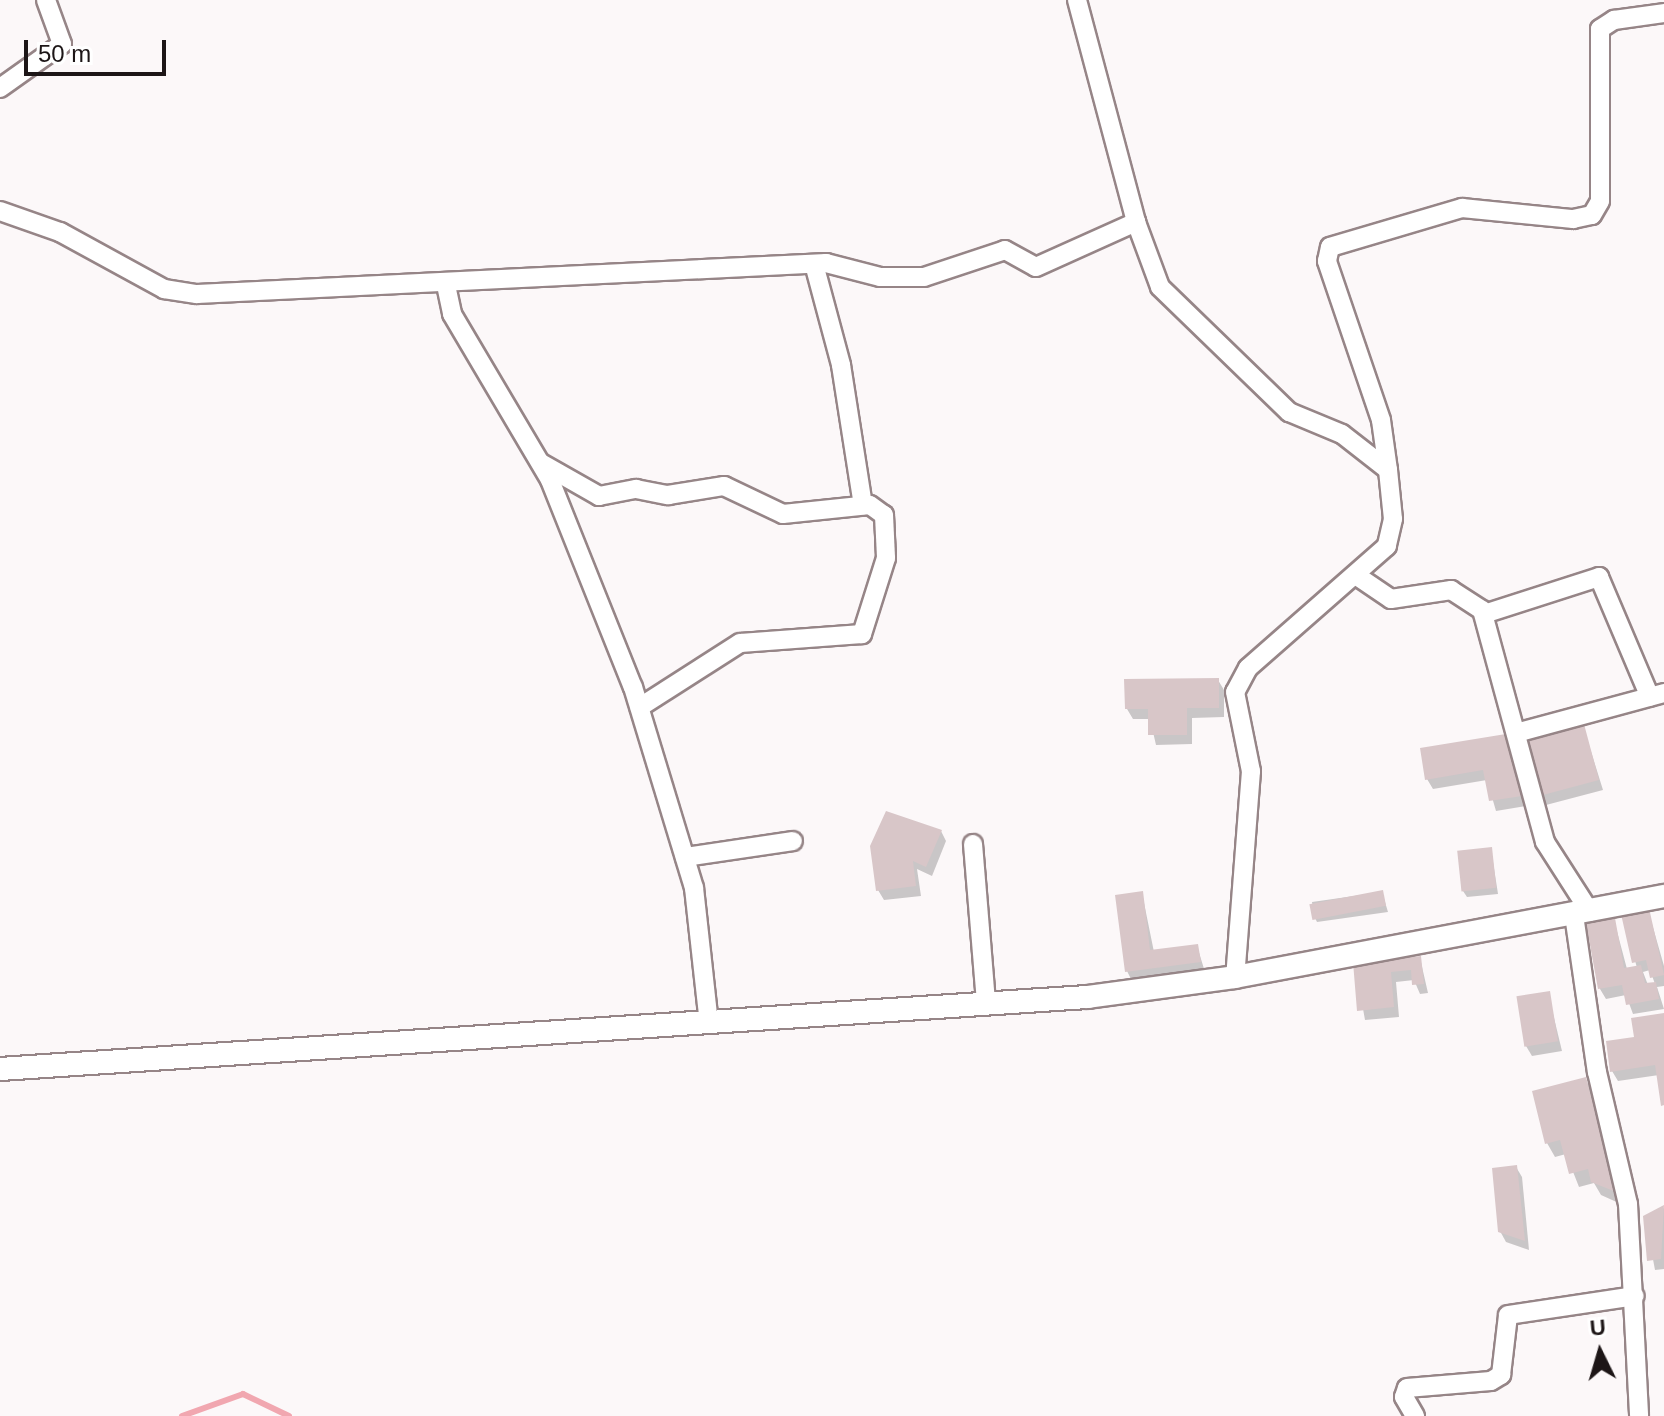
<!DOCTYPE html>
<style>
body{margin:0}
#map{position:relative;width:1664px;height:1416px;overflow:hidden;background:#fcf8f9;font-family:Arial,sans-serif}
div>[style]{position:absolute}
[style*='--x']{left:calc(var(--x)*1px);top:calc(var(--y)*1px);width:calc(var(--w)*1px);rotate:calc(var(--a)*1deg)}
.shadow>*{inset:0;background:#0003}
.stream>*{height:6px;margin:-3px;padding:0 3px;transform-origin:3px;border-radius:3px;background:#f1a7b0}
.building>*{inset:0;background:#d8c6c8;transform-origin:0 0}
.roads{filter:drop-shadow(2px 0 #968587) drop-shadow(-2px 0 #968587) drop-shadow(0 2px #968587) drop-shadow(0 -2px #968587)}
.minor>*{height:18px;margin:-9px;padding:0 9px;transform-origin:9px;border-radius:9px;background:#fff}
.tertiary>*{height:22px;margin:-11px;padding:0 11px;transform-origin:11px;border-radius:11px;background:#fff}
span{translate:-50% -50%;white-space:nowrap;text-align:center;line-height:1.15;-webkit-text-stroke:6px #fff;paint-order:stroke}
.north{position:absolute;left:1560px;top:1312px;width:80px;height:80px;-webkit-text-stroke:6px #fff;paint-order:stroke;rotate:355deg;font-size:22px;font-weight:700;line-height:32px;text-align:center;color:#1d1617}
.north::after{content:'';display:block;margin:auto;width:28px;height:36px;background:#1d1617;clip-path:polygon(50% 0,100% 100%,50% 72%,0 100%)}
.scale{position:absolute;left:24px;top:40px;width:142px;height:36px;box-sizing:border-box;border:4px solid #1d1617;border-top:0;padding-left:10px;font-size:24px;line-height:28px;white-space:nowrap;color:#1d1617;-webkit-text-stroke:6px #fff;paint-order:stroke}
</style>
<div id="map">
<div class="shadow">
<div style="clip-path:polygon(1218px 680px,1224px 690px,1224px 717px,1192px 718px,1192px 744px,1156px 745px,1150px 719px,1133px 719px,1127px 709px)"></div>
<div style="clip-path:polygon(1583px 726px,1603px 790px,1546px 805px,1540px 795px)"></div>
<div style="clip-path:polygon(1510px 736px,1526px 806px,1496px 811px,1487px 780px,1433px 789px,1427px 779px)"></div>
<div style="clip-path:polygon(941px 831px,946px 841px,932px 876px,917px 869px,921px 896px,884px 900px,878px 890px)"></div>
<div style="clip-path:polygon(1491px 849px,1498px 894px,1467px 897px,1463px 891px)"></div>
<div style="clip-path:polygon(1382px 892px,1388px 912px,1317px 922px,1314px 916px,1312px 902px)"></div>
<div style="clip-path:polygon(1142px 893px,1154px 952px,1197px 946px,1205px 972px,1132px 981px,1127px 971px)"></div>
<div style="clip-path:polygon(evenodd,1648px 910px,1664px 966px,1664px 986px,1657px 987px,1664px 1009px,1633px 1014px,1626px 995px,1606px 999px,1600px 989px,1588px 925px,1614px 920px,1627px 969px,1637px 968px,1623px 915px,1648px 910px,1650px 970px,1655px 984px,1648px 985px,1643px 972px,1650px 970px)"></div>
<div style="clip-path:polygon(1420px 958px,1428px 993px,1420px 994px,1414px 980px,1396px 982px,1399px 1017px,1365px 1020px,1355px 964px)"></div>
<div style="clip-path:polygon(1548px 993px,1562px 1051px,1532px 1056px,1526px 1046px)"></div>
<div style="clip-path:polygon(1664px 1015px,1664px 1106px,1659px 1075px,1618px 1081px,1612px 1071px,1636px 1039px)"></div>
<div style="clip-path:polygon(1585px 1079px,1593px 1093px,1621px 1204px,1601px 1195px,1594px 1183px,1579px 1187px,1566px 1154px,1555px 1157px,1547px 1143px)"></div>
<div style="clip-path:polygon(1516px 1167px,1522px 1177px,1529px 1250px,1506px 1242px,1500px 1231px)"></div>
<div style="clip-path:polygon(1664px 1208px,1664px 1269px,1655px 1270px,1645px 1217px)"></div>
</div>
<div class="stream">
<div style="--x:182;--y:1416;--w:65;--a:-19.8"></div>
<div style="--x:243;--y:1394;--w:51;--a:25.6"></div>
</div>
<div class="building">
<div style="clip-path:polygon(1219px 678px,1219px 708px,1187px 708px,1187px 735px,1148px 735px,1148px 709px,1125px 709px,1124px 679px)"></div>
<div style="left:1584px;top:724px;width:58px;height:62px;rotate:75deg"></div>
<div style="clip-path:polygon(1512px 733px,1522px 796px,1489px 801px,1483px 770px,1425px 780px,1420px 748px)"></div>
<div style="clip-path:polygon(886px 811px,942px 830px,926px 867px,913px 861px,916px 886px,876px 891px,870px 846px)"></div>
<div style="left:1492px;top:847px;width:41px;height:35px;rotate:84deg"></div>
<div style="left:1383px;top:890px;width:16px;height:75px;rotate:79deg"></div>
<div style="clip-path:polygon(1143px 891px,1150px 950px,1198px 944px,1201px 962px,1125px 972px,1115px 895px)"></div>
<div style="clip-path:polygon(1649px 908px,1664px 975px,1650px 978px,1646px 960px,1632px 963px,1621px 914px)"></div>
<div style="clip-path:polygon(1615px 918px,1624px 968px,1641px 965px,1645px 983px,1656px 982px,1659px 999px,1626px 1005px,1622px 985px,1598px 989px,1586px 923px)"></div>
<div style="clip-path:polygon(1421px 956px,1424px 984px,1412px 985px,1411px 970px,1391px 972px,1394px 1007px,1357px 1011px,1353px 962px)"></div>
<div style="left:1550px;top:991px;width:51px;height:34px;rotate:81deg"></div>
<div style="clip-path:polygon(1664px 1013px,1664px 1105px,1661px 1106px,1655px 1065px,1610px 1072px,1606px 1041px,1634px 1037px,1631px 1018px)"></div>
<div style="clip-path:polygon(1586px 1077px,1616px 1192px,1591px 1182px,1588px 1169px,1569px 1174px,1560px 1140px,1545px 1144px,1532px 1091px)"></div>
<div style="clip-path:polygon(1517px 1165px,1525px 1241px,1498px 1232px,1492px 1168px)"></div>
<div style="clip-path:polygon(1664px 1205px,1661px 1259px,1647px 1261px,1643px 1216px)"></div>
</div>
<div class="roads">
<div class="minor">
<div style="--x:1077;--y:0;--w:230;--a:75.1"></div>
<div style="--x:1136;--y:222;--w:69;--a:69.7"></div>
<div style="--x:1160;--y:287;--w:180;--a:44.1"></div>
<div style="--x:1289;--y:412;--w:57;--a:22.5"></div>
<div style="--x:1342;--y:434;--w:58;--a:38"></div>
<div style="--x:1388;--y:470;--w:49;--a:84.2"></div>
<div style="--x:1393;--y:519;--w:28;--a:103"></div>
<div style="--x:1387;--y:546;--w:185;--a:138.7"></div>
<div style="--x:1248;--y:668;--w:27;--a:118"></div>
<div style="--x:1235;--y:692;--w:81;--a:78.6"></div>
<div style="--x:1251;--y:771;--w:207;--a:94.4"></div>
<div style="--x:0;--y:88;--w:76;--a:-35.4"></div>
<div style="--x:62;--y:44;--w:47;--a:-110"></div>
<div style="--x:0;--y:211;--w:64;--a:19.3"></div>
<div style="--x:60;--y:232;--w:119;--a:28.7"></div>
<div style="--x:164;--y:289;--w:33;--a:9"></div>
<div style="--x:197;--y:294;--w:630;--a:-2.82"></div>
<div style="--x:826;--y:263;--w:56;--a:14.5"></div>
<div style="--x:880;--y:277;--w:44;--a:0"></div>
<div style="--x:924;--y:277;--w:85;--a:-18.4"></div>
<div style="--x:1005;--y:250;--w:35;--a:29"></div>
<div style="--x:1036;--y:267;--w:110;--a:-24.2"></div>
<div style="--x:814;--y:264;--w:105;--a:75"></div>
<div style="--x:841;--y:365;--w:142;--a:81.1"></div>
<div style="--x:446;--y:285;--w:30;--a:78"></div>
<div style="--x:452;--y:314;--w:193;--a:59.4"></div>
<div style="--x:550;--y:480;--w:223;--a:68.2"></div>
<div style="--x:633;--y:687;--w:210;--a:73.1"></div>
<div style="--x:694;--y:888;--w:136;--a:83.7"></div>
<div style="--x:541;--y:463;--w:67;--a:29.6"></div>
<div style="--x:599;--y:496;--w:38;--a:-11"></div>
<div style="--x:636;--y:489;--w:33;--a:11"></div>
<div style="--x:668;--y:495;--w:57;--a:-9.1"></div>
<div style="--x:724;--y:486;--w:65;--a:25.4"></div>
<div style="--x:783;--y:514;--w:87;--a:-5.9"></div>
<div style="--x:870;--y:505;--w:17;--a:36"></div>
<div style="--x:884;--y:515;--w:43;--a:87.3"></div>
<div style="--x:886;--y:558;--w:80;--a:107.5"></div>
<div style="--x:862;--y:634;--w:122;--a:175.8"></div>
<div style="--x:740;--y:643;--w:119;--a:147.4"></div>
<div style="--x:1388;--y:470;--w:50;--a:-98"></div>
<div style="--x:1381;--y:420;--w:168;--a:-108.8"></div>
<div style="--x:1327;--y:261;--w:14;--a:-78"></div>
<div style="--x:1330;--y:247;--w:138;--a:-16.5"></div>
<div style="--x:1462;--y:208;--w:112;--a:5.7"></div>
<div style="--x:1573;--y:219;--w:19;--a:-12"></div>
<div style="--x:1592;--y:215;--w:16;--a:-60"></div>
<div style="--x:1600;--y:201;--w:172;--a:-90"></div>
<div style="--x:1600;--y:29;--w:17;--a:-33"></div>
<div style="--x:1614;--y:20;--w:50;--a:-8"></div>
<div style="--x:1357;--y:576;--w:41;--a:34.1"></div>
<div style="--x:1391;--y:599;--w:61;--a:-8.5"></div>
<div style="--x:1451;--y:590;--w:37;--a:33"></div>
<div style="--x:1482;--y:610;--w:240;--a:74.8"></div>
<div style="--x:1545;--y:842;--w:83;--a:57.3"></div>
<div style="--x:1484;--y:614;--w:121;--a:-17.8"></div>
<div style="--x:1599;--y:577;--w:130;--a:67"></div>
<div style="--x:1516;--y:733;--w:153;--a:-15.1"></div>
<div style="--x:973;--y:844;--w:160;--a:85.3"></div>
<div style="--x:685;--y:857;--w:109;--a:-8.4"></div>
<div style="--x:1574;--y:915;--w:159;--a:81.7"></div>
<div style="--x:1597;--y:1072;--w:136;--a:76.8"></div>
<div style="--x:1628;--y:1204;--w:212;--a:87"></div>
<div style="--x:1415;--y:1416;--w:22;--a:-120"></div>
<div style="--x:1404;--y:1397;--w:9;--a:-72"></div>
<div style="--x:1407;--y:1388;--w:84;--a:-4.8"></div>
<div style="--x:1491;--y:1381;--w:12;--a:-31"></div>
<div style="--x:1501;--y:1375;--w:60;--a:-83.3"></div>
<div style="--x:1508;--y:1315;--w:128;--a:-8.5"></div>
</div>
<div class="tertiary">
<div style="--x:0;--y:1069;--w:1090;--a:-3.79"></div>
<div style="--x:1088;--y:997;--w:148;--a:-7.7"></div>
<div style="--x:1235;--y:977;--w:437;--a:-10.7"></div>
</div>
</div>
<div class="north">U</div>
<div class="scale">50 m</div>
</div>
